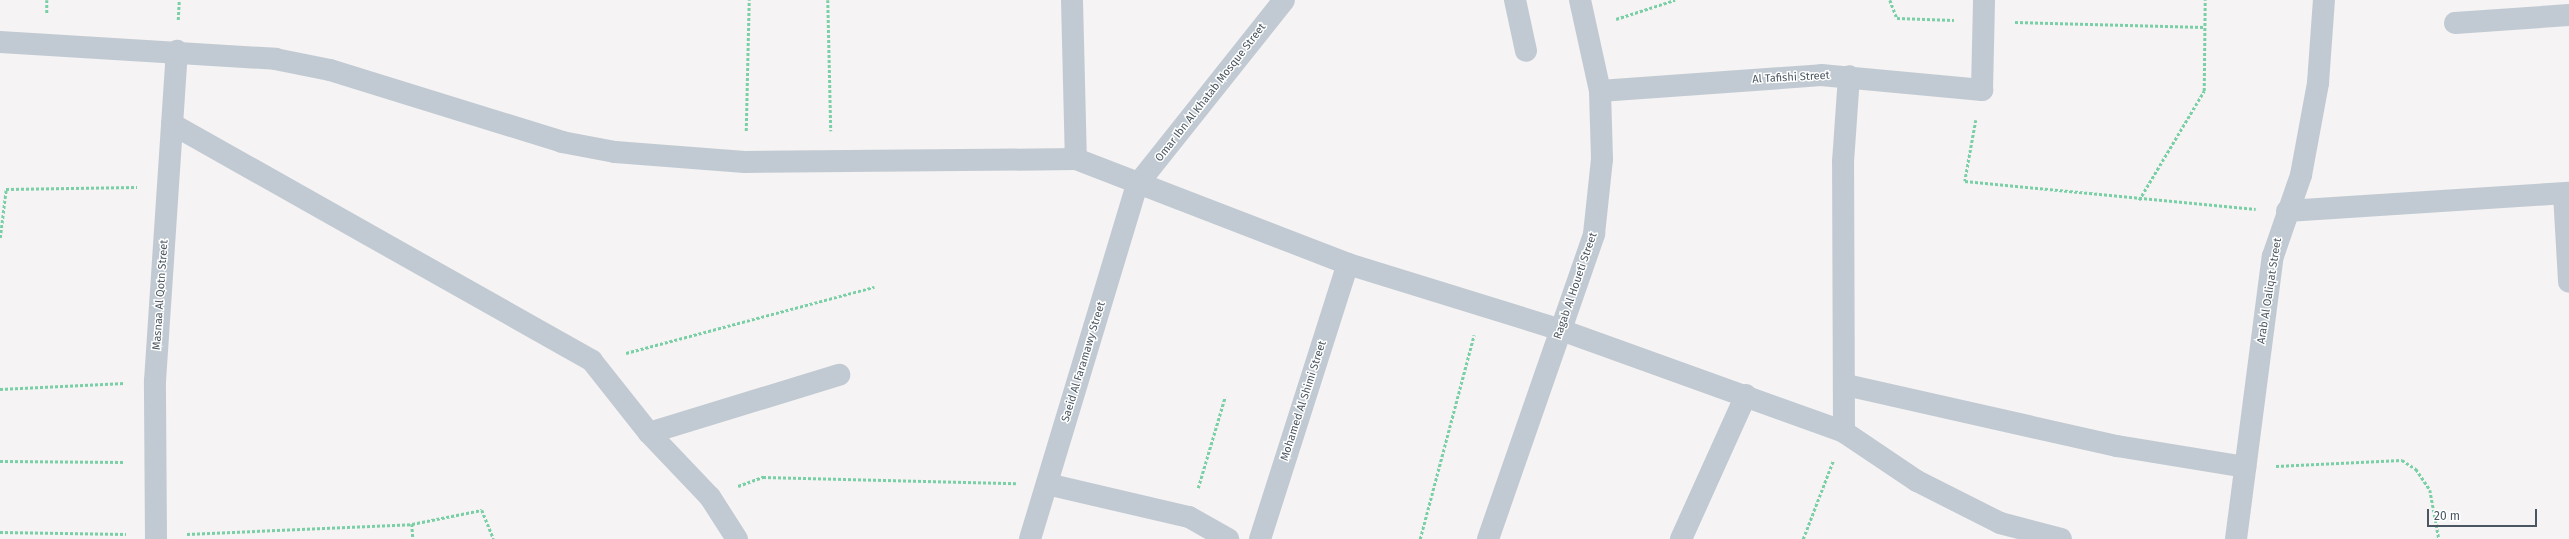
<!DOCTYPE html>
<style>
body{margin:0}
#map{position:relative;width:2569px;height:539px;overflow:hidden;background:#f5f3f3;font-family:"Fira Sans",sans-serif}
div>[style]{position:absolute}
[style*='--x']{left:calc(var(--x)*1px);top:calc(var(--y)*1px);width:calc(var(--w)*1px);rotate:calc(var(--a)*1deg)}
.path>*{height:2.5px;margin-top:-1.25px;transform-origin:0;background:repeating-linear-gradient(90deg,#7ad0a6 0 3px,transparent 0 5px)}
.minor>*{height:22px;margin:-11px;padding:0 11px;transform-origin:11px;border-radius:11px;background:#c1cad2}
span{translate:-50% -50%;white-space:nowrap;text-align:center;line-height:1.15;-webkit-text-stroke:3px #fff;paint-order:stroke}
.street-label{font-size:11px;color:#4a5661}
.scale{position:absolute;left:2427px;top:509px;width:110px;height:18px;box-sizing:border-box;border:2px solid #4a5661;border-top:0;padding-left:5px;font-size:12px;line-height:14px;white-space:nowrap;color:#4a5661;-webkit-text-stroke:3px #fff;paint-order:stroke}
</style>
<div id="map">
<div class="path">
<div style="--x:47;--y:0;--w:13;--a:90"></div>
<div style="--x:828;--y:0;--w:131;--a:88.7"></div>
<div style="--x:1890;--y:0;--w:19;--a:69"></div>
<div style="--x:1897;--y:18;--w:57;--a:2"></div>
<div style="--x:1616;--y:19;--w:62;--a:-17.9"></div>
<div style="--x:178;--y:20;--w:20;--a:-87"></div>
<div style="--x:2015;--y:22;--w:189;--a:1.5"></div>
<div style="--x:1976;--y:120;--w:62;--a:100.2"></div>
<div style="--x:1965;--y:181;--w:292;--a:5.5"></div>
<div style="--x:746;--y:131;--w:131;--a:-88.7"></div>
<div style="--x:2139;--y:200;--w:127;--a:-59.2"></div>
<div style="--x:2204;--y:91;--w:91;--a:-89.4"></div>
<div style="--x:0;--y:238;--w:49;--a:-83"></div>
<div style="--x:6;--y:189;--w:131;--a:-0.9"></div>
<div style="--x:626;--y:353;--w:257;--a:-14.9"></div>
<div style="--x:0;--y:389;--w:125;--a:-2.7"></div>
<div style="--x:0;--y:461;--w:125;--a:0.5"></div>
<div style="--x:2276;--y:466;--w:126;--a:-2.7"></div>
<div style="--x:2402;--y:460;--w:17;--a:33"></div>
<div style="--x:2416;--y:469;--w:25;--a:56"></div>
<div style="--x:2430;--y:490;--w:50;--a:79.6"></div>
<div style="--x:738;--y:486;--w:27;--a:-20"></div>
<div style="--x:763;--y:477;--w:253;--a:1.4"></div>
<div style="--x:1198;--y:488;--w:95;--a:-73.5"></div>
<div style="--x:412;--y:524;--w:15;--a:86"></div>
<div style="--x:0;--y:532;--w:126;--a:0.9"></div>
<div style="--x:187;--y:534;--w:225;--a:-2.5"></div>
<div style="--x:412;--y:524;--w:71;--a:-11.3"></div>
<div style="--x:482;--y:510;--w:31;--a:68"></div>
<div style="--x:1420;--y:539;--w:211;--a:-75.2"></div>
<div style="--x:1803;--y:539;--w:84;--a:-69"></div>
</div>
<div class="minor">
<div style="--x:1072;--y:0;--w:159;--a:88.6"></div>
<div style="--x:1515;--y:0;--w:52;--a:77.8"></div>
<div style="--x:2455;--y:23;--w:114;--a:-4"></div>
<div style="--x:0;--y:42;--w:276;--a:3.5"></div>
<div style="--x:275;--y:59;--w:56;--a:11.3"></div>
<div style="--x:330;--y:70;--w:243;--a:17.2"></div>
<div style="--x:562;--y:142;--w:54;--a:10.7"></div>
<div style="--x:615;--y:152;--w:130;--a:4.4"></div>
<div style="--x:745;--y:162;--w:331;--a:-0.5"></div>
<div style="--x:1076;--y:159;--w:292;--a:21.1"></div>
<div style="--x:1348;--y:264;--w:223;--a:17.2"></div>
<div style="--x:1561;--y:330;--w:301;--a:19.8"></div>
<div style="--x:1844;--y:432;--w:88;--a:33.9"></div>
<div style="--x:1917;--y:481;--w:93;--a:26.8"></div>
<div style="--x:2000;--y:523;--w:63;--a:14.7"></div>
<div style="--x:1600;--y:91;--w:222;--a:-4.1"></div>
<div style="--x:1821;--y:75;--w:162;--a:5.3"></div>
<div style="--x:1982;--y:90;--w:90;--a:-88.7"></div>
<div style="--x:172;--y:124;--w:482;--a:29.4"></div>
<div style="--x:592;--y:361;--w:92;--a:51.6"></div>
<div style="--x:649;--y:433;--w:88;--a:46.4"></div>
<div style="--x:710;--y:497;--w:50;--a:57.3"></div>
<div style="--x:2564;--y:194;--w:88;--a:86.7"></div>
<div style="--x:2287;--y:211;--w:283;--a:-3.7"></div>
<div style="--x:1846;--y:385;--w:278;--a:12.7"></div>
<div style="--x:2117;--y:446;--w:130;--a:9.3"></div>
<div style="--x:1844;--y:432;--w:270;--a:-90.2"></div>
<div style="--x:1843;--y:162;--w:86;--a:-86"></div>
<div style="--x:649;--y:433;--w:199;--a:-17"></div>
<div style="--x:1047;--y:484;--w:146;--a:13.1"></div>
<div style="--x:1189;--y:517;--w:45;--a:29.4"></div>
<div style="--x:156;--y:539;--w:158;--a:-90.4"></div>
<div style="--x:155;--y:381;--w:331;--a:-86.2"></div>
<div style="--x:1030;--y:539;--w:370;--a:-73.2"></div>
<div style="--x:1137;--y:185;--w:236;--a:-51.5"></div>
<div style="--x:1260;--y:539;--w:289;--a:-72.3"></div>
<div style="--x:1488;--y:539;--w:323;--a:-70.8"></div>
<div style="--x:1594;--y:234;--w:75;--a:-83.9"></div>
<div style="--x:1602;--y:159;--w:68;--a:-91.7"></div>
<div style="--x:1600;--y:91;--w:93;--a:-102.4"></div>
<div style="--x:1681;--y:539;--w:158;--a:-65.7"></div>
<div style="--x:2236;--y:539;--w:285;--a:-82.6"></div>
<div style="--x:2273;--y:256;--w:86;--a:-70.9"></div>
<div style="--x:2301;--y:175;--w:94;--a:-79.5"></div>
<div style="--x:2318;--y:83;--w:83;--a:-85.9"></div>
</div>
<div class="street-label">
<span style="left:1791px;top:78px;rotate:-3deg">Al Tafishi Street</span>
<span style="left:1211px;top:93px;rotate:-52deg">Omar Ibn Al Khatab Mosque Street</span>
<span style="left:1576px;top:286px;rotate:-71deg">Ragab Al Houeti Street</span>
<span style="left:2270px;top:291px;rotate:-81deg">Arab Al Oaliqat Street</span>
<span style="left:161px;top:295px;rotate:-86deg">Masnaa Al Qotn Street</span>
<span style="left:1084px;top:362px;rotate:-73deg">Saeid Al Faramawy Street</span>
<span style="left:1304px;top:401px;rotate:-72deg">Mohamed Al Shimi Street</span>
</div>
<div class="scale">20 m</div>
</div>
